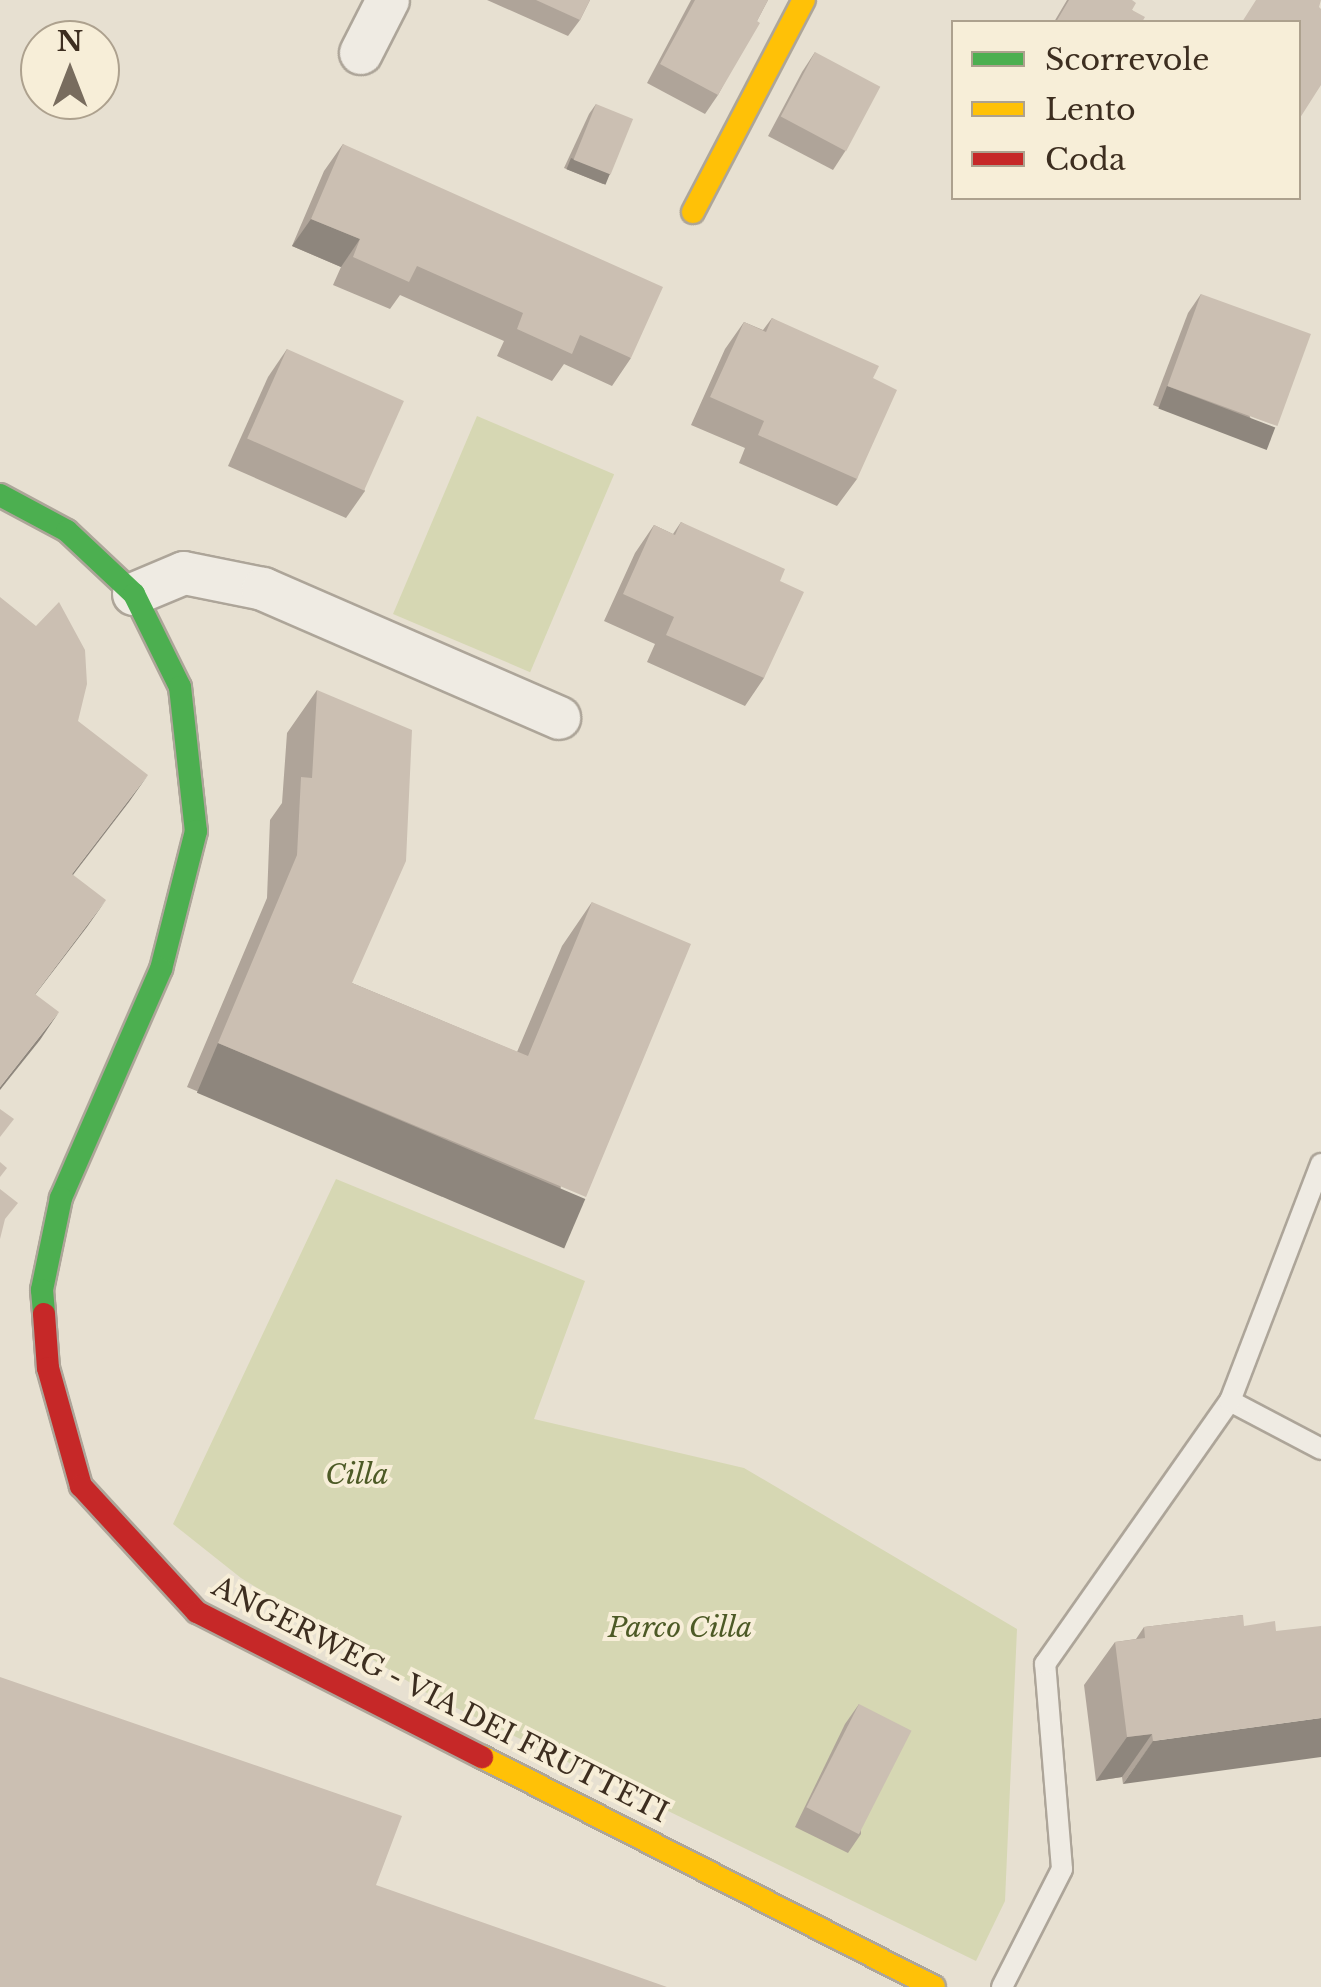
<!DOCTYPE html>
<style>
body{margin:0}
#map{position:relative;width:1321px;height:1987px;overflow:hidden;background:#e7e0d1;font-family:"Libre Baskerville",serif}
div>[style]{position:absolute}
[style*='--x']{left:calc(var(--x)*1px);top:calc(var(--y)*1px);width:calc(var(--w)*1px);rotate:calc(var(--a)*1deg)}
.green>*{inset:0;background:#d6d7b3;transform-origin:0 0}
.roads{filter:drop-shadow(2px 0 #ada599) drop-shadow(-2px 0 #ada599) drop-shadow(0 2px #ada599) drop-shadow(0 -2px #ada599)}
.lane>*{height:20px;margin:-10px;padding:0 10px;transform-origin:10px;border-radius:10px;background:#efebe3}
.street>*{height:42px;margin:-21px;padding:0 21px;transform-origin:21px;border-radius:21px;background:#efebe3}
.fast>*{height:22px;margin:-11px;padding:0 11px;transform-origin:11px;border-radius:11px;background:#4caf50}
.slow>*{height:22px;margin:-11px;padding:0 11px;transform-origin:11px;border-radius:11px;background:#ffc107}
.jam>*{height:22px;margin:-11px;padding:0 11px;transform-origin:11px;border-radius:11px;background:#c62828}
.wall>*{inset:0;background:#afa499}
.shaded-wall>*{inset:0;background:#8e867d;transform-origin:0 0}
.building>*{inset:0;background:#cbbfb2;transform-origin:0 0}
span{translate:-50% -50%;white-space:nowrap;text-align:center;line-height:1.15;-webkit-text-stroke:8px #f7eed8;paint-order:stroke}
.park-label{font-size:28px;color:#4d5a26;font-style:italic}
.street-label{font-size:28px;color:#3d2e20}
.legend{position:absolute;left:951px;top:20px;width:350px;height:180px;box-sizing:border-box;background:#f7eed8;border:2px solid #ada18e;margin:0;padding:12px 18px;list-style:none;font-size:30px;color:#3d2e20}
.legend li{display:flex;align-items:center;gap:20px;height:50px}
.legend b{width:50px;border:2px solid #ada18e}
.north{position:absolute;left:20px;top:20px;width:100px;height:100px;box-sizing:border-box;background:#f7eed8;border:2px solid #ada18e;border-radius:50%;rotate:0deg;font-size:28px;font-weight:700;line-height:40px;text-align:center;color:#3d2e20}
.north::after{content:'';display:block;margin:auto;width:35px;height:45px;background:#786c5e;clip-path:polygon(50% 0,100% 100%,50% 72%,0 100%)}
</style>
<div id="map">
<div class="green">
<div style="left:477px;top:416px;width:149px;height:215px;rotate:23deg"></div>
<div style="clip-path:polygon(336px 1179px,585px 1281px,534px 1419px,744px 1468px,1017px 1629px,1005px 1901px,976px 1961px,430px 1695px,241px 1578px,173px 1524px)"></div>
</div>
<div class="roads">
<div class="lane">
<div style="--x:1230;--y:1401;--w:103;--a:27.8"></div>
<div style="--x:1002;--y:1987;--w:132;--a:-63"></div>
<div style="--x:1062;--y:1869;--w:206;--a:-94.7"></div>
<div style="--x:1045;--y:1664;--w:322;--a:-54.9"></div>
<div style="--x:1230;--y:1401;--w:254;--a:-69"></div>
</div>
<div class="street">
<div style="--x:361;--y:53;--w:59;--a:-63"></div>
<div style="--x:134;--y:594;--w:54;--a:-22.8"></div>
<div style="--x:184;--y:573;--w:81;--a:11.4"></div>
<div style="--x:263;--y:589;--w:323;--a:23.5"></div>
</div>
<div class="fast">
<div style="--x:0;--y:495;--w:76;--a:28.2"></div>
<div style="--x:67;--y:531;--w:92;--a:43.2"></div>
<div style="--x:134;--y:594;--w:104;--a:63.7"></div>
<div style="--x:180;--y:687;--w:145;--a:83.7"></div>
<div style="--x:196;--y:831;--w:142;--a:104.2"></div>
<div style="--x:161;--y:969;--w:250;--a:113.6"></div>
<div style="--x:61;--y:1198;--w:94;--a:101.7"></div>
<div style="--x:42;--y:1290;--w:24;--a:85"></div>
</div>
<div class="slow">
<div style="--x:693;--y:212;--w:239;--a:-62.4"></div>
<div style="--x:482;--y:1757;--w:507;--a:26.97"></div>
</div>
<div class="jam">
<div style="--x:44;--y:1314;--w:54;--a:85.8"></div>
<div style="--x:48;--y:1368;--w:123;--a:74.4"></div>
<div style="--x:81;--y:1486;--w:171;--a:47.4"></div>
<div style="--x:197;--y:1612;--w:320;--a:27"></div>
</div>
</div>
<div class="wall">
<div style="clip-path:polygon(487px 0,590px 0,580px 20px,568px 36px)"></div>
<div style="clip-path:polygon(691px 0,768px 0,718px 95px,705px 114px,647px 83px)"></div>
<div style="clip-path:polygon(1067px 0,1132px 0,1132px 10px,1142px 22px,1054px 22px)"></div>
<div style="clip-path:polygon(815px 52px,846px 150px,833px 170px,768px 136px,802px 72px)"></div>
<div style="clip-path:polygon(596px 104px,610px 174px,603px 184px,564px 168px,589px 114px)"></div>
<div style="clip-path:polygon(343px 144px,631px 358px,612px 386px,564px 364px,552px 381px,497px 356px,504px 341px,400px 295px,390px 309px,333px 285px,341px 267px,292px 246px,324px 171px)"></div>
<div style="clip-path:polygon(1201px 294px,1262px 447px,1153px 405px,1188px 313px)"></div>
<div style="clip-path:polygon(772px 318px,873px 378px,857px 479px,837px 506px,739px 463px,745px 448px,691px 425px,725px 349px,744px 322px,763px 330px)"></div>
<div style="clip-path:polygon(287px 349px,365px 491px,346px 518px,228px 466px,268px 377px)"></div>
<div style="clip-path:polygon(681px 522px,780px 581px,764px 678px,745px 706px,647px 662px,655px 644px,604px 621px,635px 553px,654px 525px,673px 534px)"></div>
<div style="clip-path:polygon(317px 690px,352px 983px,517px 1052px,562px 946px,592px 902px,555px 1240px,187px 1087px,267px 898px,270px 820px,282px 803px,287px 733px)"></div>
<div style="clip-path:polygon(1243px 1615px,1123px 1784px,1122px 1777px,1096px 1781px,1084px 1685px,1115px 1642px,1136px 1639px,1144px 1627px)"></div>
<div style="clip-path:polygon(859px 1704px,861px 1834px,848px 1853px,795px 1827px,845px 1724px)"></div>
</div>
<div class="shaded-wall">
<div style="left:571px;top:158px;width:42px;height:12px;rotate:22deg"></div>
<div style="clip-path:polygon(311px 219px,360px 239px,341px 267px,292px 246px)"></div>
<div style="left:1167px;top:386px;width:116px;height:24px;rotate:21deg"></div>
<div style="clip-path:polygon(148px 775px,129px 802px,53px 901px,72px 874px)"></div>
<div style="clip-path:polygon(106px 900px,87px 927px,15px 1021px,35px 994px)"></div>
<div style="clip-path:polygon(59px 1012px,40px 1040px,0 1090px,0 1087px)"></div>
<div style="left:218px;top:1043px;width:399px;height:54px;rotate:23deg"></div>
<div style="clip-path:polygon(1321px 1718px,1321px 1757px,1123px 1784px,1153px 1741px)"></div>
<div style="clip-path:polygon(1152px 1734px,1122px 1777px,1096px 1781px,1127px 1737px)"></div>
</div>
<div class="building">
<div style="clip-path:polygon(536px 0,590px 0,580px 20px)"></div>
<div style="clip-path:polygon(695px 0,768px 0,757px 21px,760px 23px,718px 95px,660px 64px)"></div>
<div style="clip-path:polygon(1069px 0,1132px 0,1136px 3px,1132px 10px,1145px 17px,1142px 22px,1056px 22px)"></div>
<div style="clip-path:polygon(1256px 0,1321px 0,1319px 7px,1321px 9px,1321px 85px,1298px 121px,1298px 22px,1242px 22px)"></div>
<div style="left:815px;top:52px;width:74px;height:73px;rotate:28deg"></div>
<div style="left:596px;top:104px;width:40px;height:60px;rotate:22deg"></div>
<div style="clip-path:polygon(343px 144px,663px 287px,631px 358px,580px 335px,572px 354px,517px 329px,523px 313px,417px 266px,409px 282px,353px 257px,360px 239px,311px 219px)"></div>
<div style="left:1201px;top:294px;width:117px;height:98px;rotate:20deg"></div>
<div style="clip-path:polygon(772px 318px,879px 366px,873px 378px,897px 390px,857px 479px,758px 435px,764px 421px,710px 397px,744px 322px,766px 332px)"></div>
<div style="left:287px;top:349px;width:128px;height:98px;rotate:24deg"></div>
<div style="clip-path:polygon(681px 522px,785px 569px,780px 581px,804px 592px,764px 678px,666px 635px,674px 617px,623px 594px,654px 525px,675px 535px)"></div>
<div style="clip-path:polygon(0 597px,36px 626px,59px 602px,85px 650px,87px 684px,78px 721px,148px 775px,72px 874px,106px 900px,35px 994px,59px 1012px,0 1087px)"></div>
<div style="clip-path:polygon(317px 690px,412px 730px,406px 861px,352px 983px,528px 1056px,592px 902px,691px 944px,586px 1197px,218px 1043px,297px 855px,301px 777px,312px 778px)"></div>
<div style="clip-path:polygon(0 1109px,14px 1119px,0 1137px)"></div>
<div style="clip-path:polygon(0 1162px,7px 1168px,0 1177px)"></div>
<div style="clip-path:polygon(0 1189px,18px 1203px,5px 1219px,0 1239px)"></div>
<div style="clip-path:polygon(1243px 1615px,1244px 1626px,1275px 1621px,1276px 1631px,1321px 1626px,1321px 1718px,1153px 1741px,1152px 1734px,1127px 1737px,1115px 1642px,1145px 1638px,1144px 1627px)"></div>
<div style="clip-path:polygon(0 1677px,402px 1816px,376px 1885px,667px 1987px,0 1987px)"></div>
<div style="left:859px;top:1704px;width:59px;height:116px;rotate:27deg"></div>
</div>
<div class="park-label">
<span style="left:357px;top:1475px">Cilla</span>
<span style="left:680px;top:1628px">Parco Cilla</span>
</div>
<div class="street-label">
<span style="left:440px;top:1700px;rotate:27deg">ANGERWEG - VIA DEI FRUTTETI</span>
</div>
<ul class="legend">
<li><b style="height:12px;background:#4caf50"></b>Scorrevole</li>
<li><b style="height:12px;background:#ffc107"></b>Lento</li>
<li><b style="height:12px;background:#c62828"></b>Coda</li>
</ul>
<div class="north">N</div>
</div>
